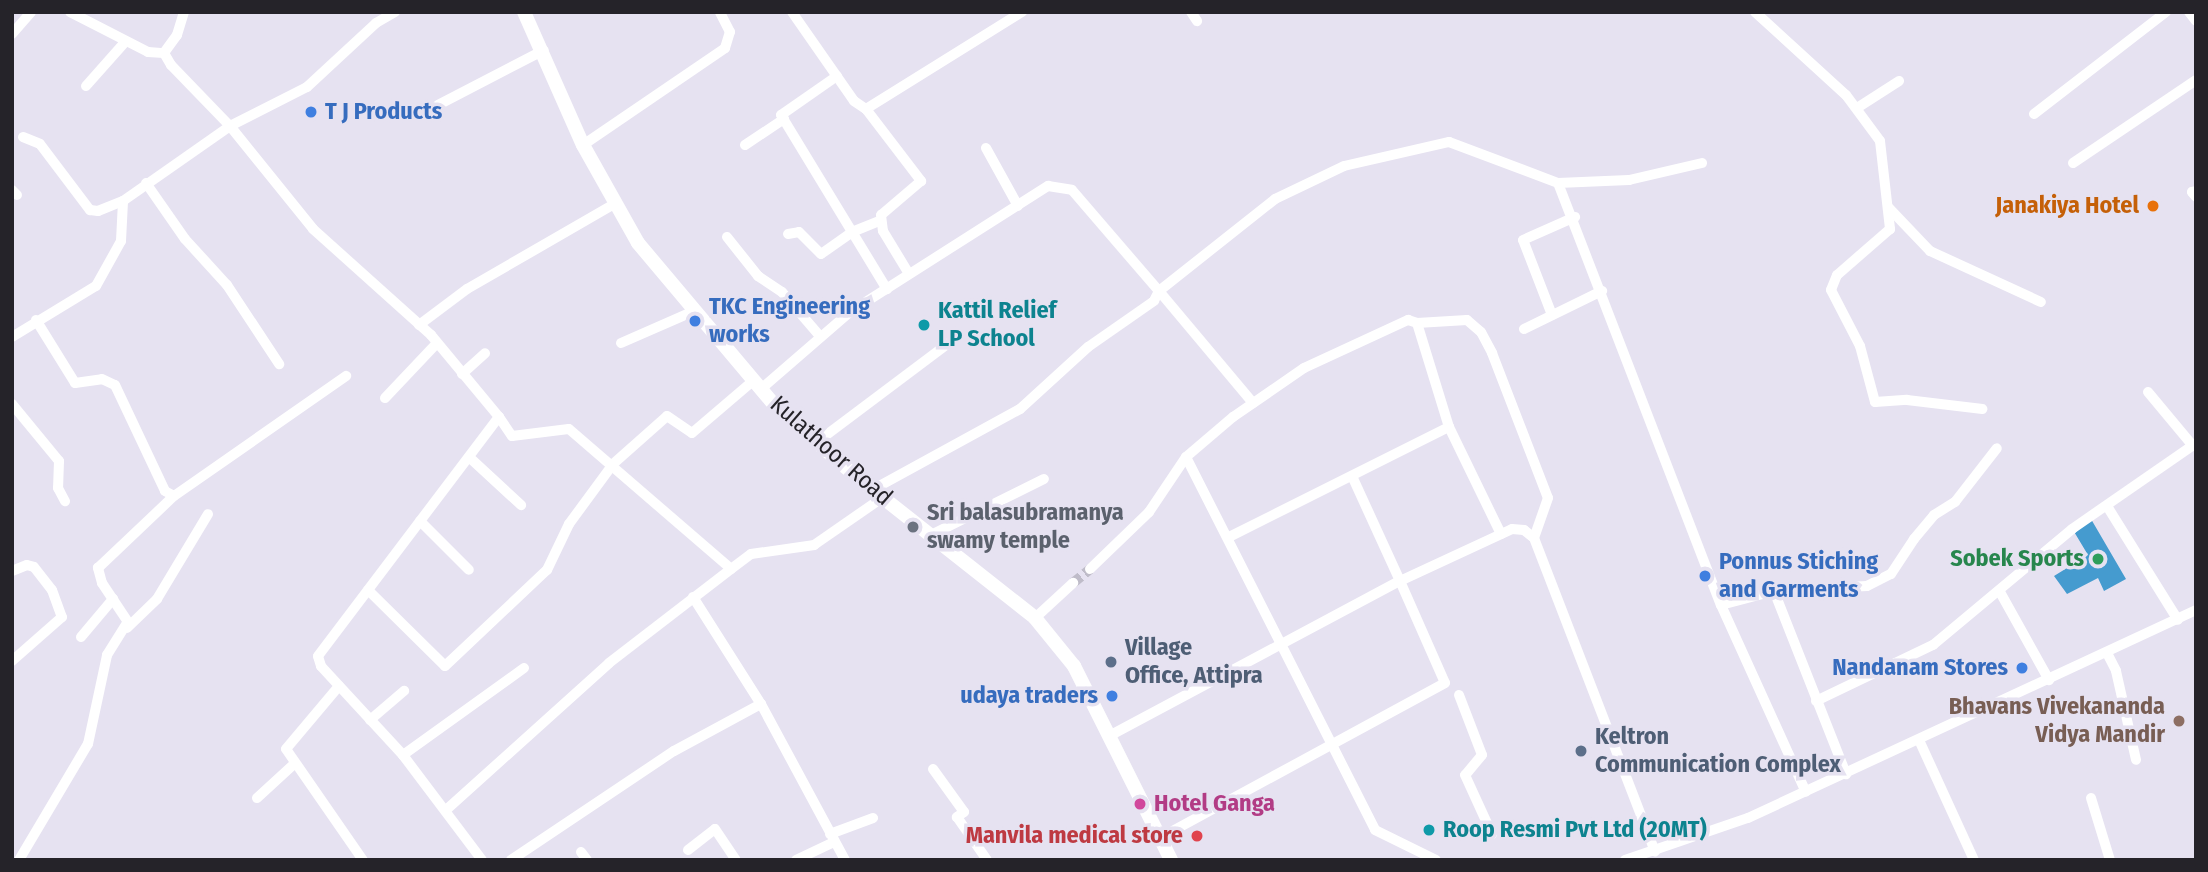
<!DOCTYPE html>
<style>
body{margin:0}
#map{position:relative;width:2208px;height:872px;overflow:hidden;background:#e6e2f1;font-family:"Fira Sans Condensed",sans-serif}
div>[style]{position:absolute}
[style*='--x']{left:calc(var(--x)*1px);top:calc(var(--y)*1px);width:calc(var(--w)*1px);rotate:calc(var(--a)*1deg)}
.water>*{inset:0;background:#459bcf}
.minor-tunnel>*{height:10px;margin-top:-5px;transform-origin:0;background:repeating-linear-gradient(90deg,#bfbcc9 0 10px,transparent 0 15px)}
.minor>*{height:10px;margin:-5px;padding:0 5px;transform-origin:5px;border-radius:5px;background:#fff}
.secondary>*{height:14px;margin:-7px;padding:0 7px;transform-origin:7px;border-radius:7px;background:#fff}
.dots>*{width:19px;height:19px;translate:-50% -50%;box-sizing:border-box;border:4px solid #e6e2f1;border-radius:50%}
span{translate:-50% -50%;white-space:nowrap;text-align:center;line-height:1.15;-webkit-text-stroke:7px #e6e2f1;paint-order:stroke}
.shop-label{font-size:24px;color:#366cbe;font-weight:700}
.left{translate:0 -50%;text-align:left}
.right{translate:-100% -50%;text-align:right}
.food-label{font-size:24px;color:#c56008;font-weight:700}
.culture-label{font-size:24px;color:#0d838f;font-weight:700}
.street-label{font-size:24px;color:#252329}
.worship-label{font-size:24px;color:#5b616d;font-weight:700}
.leisure-label{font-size:24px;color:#27864d;font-weight:700}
.service-label{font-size:24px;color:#4e5e75;font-weight:700}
.education-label{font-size:24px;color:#785e54;font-weight:700}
.hotel-label{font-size:24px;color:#b23c85;font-weight:700}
.health-label{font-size:24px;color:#be3a42;font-weight:700}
.frame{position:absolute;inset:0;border:14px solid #252329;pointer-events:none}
</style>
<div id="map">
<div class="water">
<div style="clip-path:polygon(2091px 519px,2126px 579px,2104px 591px,2098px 578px,2067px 594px,2054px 576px,2088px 555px,2073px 530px)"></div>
</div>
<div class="minor-tunnel">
<div style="--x:1073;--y:583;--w:22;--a:-39"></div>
</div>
<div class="minor">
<div style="--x:70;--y:12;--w:88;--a:27.1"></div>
<div style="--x:148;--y:52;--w:16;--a:4"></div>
<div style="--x:184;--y:12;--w:24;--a:107"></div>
<div style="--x:177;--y:35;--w:22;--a:126"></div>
<div style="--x:164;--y:53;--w:14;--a:60"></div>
<div style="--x:171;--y:65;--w:85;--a:46"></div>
<div style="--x:230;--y:126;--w:132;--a:51.1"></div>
<div style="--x:313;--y:229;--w:159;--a:41.9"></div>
<div style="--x:431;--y:335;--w:107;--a:50.3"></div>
<div style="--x:792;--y:12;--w:108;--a:55.1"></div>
<div style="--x:854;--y:101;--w:14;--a:34"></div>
<div style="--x:866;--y:109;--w:184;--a:-31.9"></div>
<div style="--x:1191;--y:12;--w:11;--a:56"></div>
<div style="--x:1755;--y:12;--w:123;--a:42.4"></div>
<div style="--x:1846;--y:95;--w:57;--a:53.5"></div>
<div style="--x:1880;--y:141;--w:89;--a:83.5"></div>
<div style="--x:1890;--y:229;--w:70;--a:139"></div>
<div style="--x:1837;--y:275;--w:16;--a:112"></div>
<div style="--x:1831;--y:290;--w:63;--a:62.6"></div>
<div style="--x:1860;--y:346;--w:58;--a:75"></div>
<div style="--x:1875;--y:402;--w:32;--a:-4"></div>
<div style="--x:1907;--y:400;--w:76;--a:6.8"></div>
<div style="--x:2189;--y:12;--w:11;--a:52"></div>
<div style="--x:12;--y:34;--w:29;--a:-49"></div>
<div style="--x:837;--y:76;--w:68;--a:145.1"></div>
<div style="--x:781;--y:115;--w:204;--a:58.7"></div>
<div style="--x:86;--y:86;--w:60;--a:-48.4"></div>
<div style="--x:438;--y:105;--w:119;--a:-27.4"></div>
<div style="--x:1857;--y:108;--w:50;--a:-32.7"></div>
<div style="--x:866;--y:109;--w:91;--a:52.6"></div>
<div style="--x:921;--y:181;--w:52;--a:139.6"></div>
<div style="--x:881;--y:215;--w:16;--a:83"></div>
<div style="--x:883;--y:231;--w:50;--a:58.8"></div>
<div style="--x:2034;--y:114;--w:167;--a:-37.7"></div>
<div style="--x:23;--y:137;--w:18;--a:22"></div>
<div style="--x:40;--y:144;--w:83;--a:52.9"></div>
<div style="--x:90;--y:210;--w:8;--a:7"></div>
<div style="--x:98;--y:211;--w:27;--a:-22"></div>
<div style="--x:583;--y:145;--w:172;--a:-34.3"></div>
<div style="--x:725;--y:48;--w:17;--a:-73"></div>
<div style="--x:730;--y:32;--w:22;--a:-117"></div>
<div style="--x:745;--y:145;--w:47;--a:-33.7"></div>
<div style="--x:986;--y:148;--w:66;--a:61.1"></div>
<div style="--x:2073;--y:163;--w:148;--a:-34"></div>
<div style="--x:146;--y:183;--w:68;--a:55.1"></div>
<div style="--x:185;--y:239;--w:62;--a:47.6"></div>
<div style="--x:227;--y:285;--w:95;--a:56.6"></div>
<div style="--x:1558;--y:183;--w:71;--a:-2.4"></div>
<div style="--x:1629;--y:180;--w:75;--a:-13.1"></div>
<div style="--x:12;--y:190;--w:7;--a:45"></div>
<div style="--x:2196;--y:191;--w:4;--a:166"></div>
<div style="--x:2192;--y:192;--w:6;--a:51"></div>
<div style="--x:1888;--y:207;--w:61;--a:46.3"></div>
<div style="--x:1930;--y:251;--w:122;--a:24.7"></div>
<div style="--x:788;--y:234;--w:11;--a:-10"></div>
<div style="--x:799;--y:232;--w:31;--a:45"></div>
<div style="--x:821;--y:254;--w:38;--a:-35"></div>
<div style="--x:852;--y:232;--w:31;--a:-22"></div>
<div style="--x:727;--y:237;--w:50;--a:51.5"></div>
<div style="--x:758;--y:276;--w:29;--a:34"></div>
<div style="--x:782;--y:292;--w:57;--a:49.3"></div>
<div style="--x:1552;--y:315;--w:80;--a:-111.1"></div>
<div style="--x:1523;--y:240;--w:57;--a:-23.9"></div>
<div style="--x:36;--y:320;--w:74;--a:58.2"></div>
<div style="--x:75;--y:383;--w:27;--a:-8"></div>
<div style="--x:102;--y:379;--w:14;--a:25"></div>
<div style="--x:115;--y:385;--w:117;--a:64.7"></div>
<div style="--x:165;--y:491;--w:10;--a:29"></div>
<div style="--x:174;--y:496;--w:210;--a:-34.9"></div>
<div style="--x:1417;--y:323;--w:50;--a:-3.4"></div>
<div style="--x:1467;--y:320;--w:18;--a:41"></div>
<div style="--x:1481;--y:332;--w:24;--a:62"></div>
<div style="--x:1492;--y:353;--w:155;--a:68.9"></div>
<div style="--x:1548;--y:498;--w:42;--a:109.3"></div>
<div style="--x:419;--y:325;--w:60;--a:-36.9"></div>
<div style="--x:467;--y:289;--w:170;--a:-30"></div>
<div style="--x:1524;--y:329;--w:87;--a:-26"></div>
<div style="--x:12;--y:337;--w:98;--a:-31.3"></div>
<div style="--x:96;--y:286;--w:51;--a:-60.9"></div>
<div style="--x:121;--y:241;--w:40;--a:-87.1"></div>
<div style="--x:123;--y:201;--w:131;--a:-35"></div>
<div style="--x:230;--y:126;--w:86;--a:-26.9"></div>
<div style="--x:307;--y:87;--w:94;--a:-42.8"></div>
<div style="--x:376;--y:23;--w:22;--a:-30"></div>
<div style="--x:621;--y:343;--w:77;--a:-23.6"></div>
<div style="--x:462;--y:374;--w:31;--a:-42"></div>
<div style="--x:761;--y:389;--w:118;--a:-40.9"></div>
<div style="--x:850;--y:312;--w:235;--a:-32.5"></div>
<div style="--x:1048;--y:186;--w:24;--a:9"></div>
<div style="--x:1072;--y:190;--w:133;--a:49.3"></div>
<div style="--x:1159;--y:291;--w:11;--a:117"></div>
<div style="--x:1154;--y:301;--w:80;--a:145.1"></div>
<div style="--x:1088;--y:347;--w:92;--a:137.6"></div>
<div style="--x:1020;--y:409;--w:169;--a:151.3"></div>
<div style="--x:2148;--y:392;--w:70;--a:50.2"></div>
<div style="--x:385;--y:398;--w:74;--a:-46.6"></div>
<div style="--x:1253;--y:403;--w:146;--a:-130"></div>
<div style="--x:1159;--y:291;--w:148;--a:-38.4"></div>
<div style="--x:1275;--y:199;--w:76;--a:-25.6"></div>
<div style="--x:1344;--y:166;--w:108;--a:-12.9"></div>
<div style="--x:1449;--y:142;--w:116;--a:20.6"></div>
<div style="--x:1558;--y:183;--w:452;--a:68.9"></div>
<div style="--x:1721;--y:605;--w:205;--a:65.6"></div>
<div style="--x:12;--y:404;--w:74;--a:50.5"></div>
<div style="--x:59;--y:461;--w:27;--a:92"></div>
<div style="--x:58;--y:488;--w:15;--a:62"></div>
<div style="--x:817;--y:442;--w:171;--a:-36.9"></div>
<div style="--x:469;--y:457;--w:71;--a:42.7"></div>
<div style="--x:1186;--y:457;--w:418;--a:63.1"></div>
<div style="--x:1375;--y:830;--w:68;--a:26.2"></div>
<div style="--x:1352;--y:476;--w:115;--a:65.4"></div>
<div style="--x:1400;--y:581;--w:123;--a:-24.9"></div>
<div style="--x:1512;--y:529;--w:12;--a:5"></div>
<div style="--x:1524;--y:530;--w:13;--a:39"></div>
<div style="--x:1534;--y:538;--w:336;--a:68.9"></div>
<div style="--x:2107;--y:506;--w:134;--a:58.1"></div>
<div style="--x:420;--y:521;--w:69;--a:45"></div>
<div style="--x:931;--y:535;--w:126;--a:-26.4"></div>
<div style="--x:1229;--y:537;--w:246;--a:-26.6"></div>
<div style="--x:1090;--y:569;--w:82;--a:-44"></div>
<div style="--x:1149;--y:512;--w:66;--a:-56.1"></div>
<div style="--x:1186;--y:457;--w:62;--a:-40.4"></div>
<div style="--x:1233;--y:417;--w:86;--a:-34.6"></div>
<div style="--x:1304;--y:368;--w:115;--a:-24.8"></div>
<div style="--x:1408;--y:320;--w:9;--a:18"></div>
<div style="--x:1417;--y:323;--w:109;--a:72.9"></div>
<div style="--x:1449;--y:427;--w:119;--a:64.1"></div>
<div style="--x:12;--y:571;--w:16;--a:-22"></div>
<div style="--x:27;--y:565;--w:7;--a:16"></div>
<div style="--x:34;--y:567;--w:29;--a:52"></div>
<div style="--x:52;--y:590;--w:29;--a:70"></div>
<div style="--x:62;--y:617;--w:67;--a:138.7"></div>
<div style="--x:368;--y:590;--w:108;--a:44.6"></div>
<div style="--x:445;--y:666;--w:140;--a:-43.3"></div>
<div style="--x:547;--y:570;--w:51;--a:-64.4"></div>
<div style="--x:569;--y:524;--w:74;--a:-53.7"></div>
<div style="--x:613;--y:464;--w:72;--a:-41.6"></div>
<div style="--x:667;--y:416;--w:30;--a:34"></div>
<div style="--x:692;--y:433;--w:82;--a:-40.5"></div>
<div style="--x:1774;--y:591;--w:93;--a:-3.1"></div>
<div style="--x:1867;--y:586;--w:27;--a:-27"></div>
<div style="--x:1891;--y:574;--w:42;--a:-56.7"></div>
<div style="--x:1914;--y:539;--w:31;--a:-50"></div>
<div style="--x:1934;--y:515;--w:25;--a:-32"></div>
<div style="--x:1955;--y:502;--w:68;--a:-52.1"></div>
<div style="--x:2000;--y:592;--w:101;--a:60.9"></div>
<div style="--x:693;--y:597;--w:127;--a:57.6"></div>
<div style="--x:761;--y:704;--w:177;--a:61.7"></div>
<div style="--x:1721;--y:605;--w:55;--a:-14.8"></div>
<div style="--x:1774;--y:591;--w:197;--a:68.5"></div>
<div style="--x:1035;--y:618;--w:52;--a:-42.6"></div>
<div style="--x:127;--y:628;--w:42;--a:-44"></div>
<div style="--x:157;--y:599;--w:99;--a:-59"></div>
<div style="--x:81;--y:637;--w:50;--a:-49.9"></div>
<div style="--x:2107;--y:653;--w:20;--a:63"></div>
<div style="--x:2116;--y:671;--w:91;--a:77.3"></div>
<div style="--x:339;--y:686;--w:82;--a:130.1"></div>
<div style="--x:286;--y:749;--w:135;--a:55.3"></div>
<div style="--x:1459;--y:695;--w:64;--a:69"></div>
<div style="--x:1482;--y:755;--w:26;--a:130"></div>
<div style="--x:1465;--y:775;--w:65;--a:65.4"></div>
<div style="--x:1816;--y:701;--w:130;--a:-25.6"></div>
<div style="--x:1933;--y:645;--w:181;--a:-39.8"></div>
<div style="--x:2072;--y:529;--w:151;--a:-34.7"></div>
<div style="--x:370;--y:720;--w:45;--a:-40.5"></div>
<div style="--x:1111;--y:735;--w:327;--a:-28.1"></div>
<div style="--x:1400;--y:581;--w:111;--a:66.2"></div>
<div style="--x:1445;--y:683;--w:327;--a:151.5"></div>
<div style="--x:1919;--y:740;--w:132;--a:65.4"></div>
<div style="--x:403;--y:755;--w:149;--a:-35.7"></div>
<div style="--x:933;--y:769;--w:53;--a:54.2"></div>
<div style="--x:964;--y:812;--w:9;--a:144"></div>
<div style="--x:957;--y:817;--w:52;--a:55.1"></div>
<div style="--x:257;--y:798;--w:49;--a:-42.5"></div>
<div style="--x:2091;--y:798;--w:65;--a:73"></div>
<div style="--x:446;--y:810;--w:219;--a:-42"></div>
<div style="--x:609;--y:663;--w:154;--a:-37.6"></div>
<div style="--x:830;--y:834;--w:46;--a:-20.4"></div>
<div style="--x:688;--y:850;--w:34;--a:-38"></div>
<div style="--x:715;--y:829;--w:37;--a:56"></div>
<div style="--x:581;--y:852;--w:10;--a:53"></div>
<div style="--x:19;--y:860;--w:135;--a:-59.3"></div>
<div style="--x:88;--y:744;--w:91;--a:-77.9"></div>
<div style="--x:107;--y:655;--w:39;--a:-58"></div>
<div style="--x:128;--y:622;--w:47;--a:-123.7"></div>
<div style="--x:102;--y:583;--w:16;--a:-105"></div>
<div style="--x:98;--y:568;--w:105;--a:-43.5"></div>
<div style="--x:482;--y:860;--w:131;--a:-127"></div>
<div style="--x:403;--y:755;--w:121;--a:-132.7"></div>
<div style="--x:321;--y:666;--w:10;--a:-107"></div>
<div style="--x:318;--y:656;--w:300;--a:-52.9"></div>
<div style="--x:499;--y:417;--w:23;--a:56"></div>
<div style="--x:512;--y:436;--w:57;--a:-7"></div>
<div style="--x:569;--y:429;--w:214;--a:40.8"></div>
<div style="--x:731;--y:569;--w:25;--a:-37"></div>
<div style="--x:751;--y:554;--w:64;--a:-8.1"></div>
<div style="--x:814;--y:545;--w:83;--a:-34.7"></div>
<div style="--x:511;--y:860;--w:196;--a:-33.8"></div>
<div style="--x:674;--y:751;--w:99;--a:-28.4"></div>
<div style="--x:796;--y:860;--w:42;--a:-25.3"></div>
<div style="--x:1625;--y:860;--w:130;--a:-18.9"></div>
<div style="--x:1748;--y:818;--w:494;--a:-24.9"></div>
</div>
<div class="secondary">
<div style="--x:524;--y:12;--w:145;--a:66.1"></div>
<div style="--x:583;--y:145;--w:112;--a:60.7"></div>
<div style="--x:638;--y:243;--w:214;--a:49.9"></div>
<div style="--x:776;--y:407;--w:108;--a:40.9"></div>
<div style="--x:858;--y:478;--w:226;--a:38.3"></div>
<div style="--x:1035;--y:618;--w:62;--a:50.9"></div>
<div style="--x:1074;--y:666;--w:217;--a:63.4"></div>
</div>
<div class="dots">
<div style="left:311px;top:112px;background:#3f7fe0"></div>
<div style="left:2153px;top:206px;background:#e8710a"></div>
<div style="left:695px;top:321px;background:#3f7fe0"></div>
<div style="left:924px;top:325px;background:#0f9aa8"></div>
<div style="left:913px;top:527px;background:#6b7280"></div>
<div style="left:2098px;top:559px;background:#2e9e5b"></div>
<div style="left:1705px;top:576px;background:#3f7fe0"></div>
<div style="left:1111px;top:662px;background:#5c6f8a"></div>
<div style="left:2022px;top:668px;background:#3f7fe0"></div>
<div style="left:1112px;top:696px;background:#3f7fe0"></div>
<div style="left:2179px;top:721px;background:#8d6e63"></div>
<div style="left:1581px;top:751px;background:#5c6f8a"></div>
<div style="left:1140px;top:804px;background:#d1479c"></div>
<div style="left:1429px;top:830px;background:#0f9aa8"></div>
<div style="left:1197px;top:836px;background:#e0444e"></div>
</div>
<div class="shop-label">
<span class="left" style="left:325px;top:112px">T J Products</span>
<span class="left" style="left:709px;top:321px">TKC Engineering<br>works</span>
<span class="left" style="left:1719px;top:576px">Ponnus Stiching<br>and Garments</span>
<span class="right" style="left:2008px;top:668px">Nandanam Stores</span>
<span class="right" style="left:1098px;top:696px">udaya traders</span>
</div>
<div class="food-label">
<span class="right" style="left:2139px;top:206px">Janakiya Hotel</span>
</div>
<div class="culture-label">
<span class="left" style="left:938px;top:325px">Kattil Relief<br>LP School</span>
<span class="left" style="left:1443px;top:830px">Roop Resmi Pvt Ltd (20MT)</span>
</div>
<div class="street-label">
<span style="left:831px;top:451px;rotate:41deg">Kulathoor Road</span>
</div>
<div class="worship-label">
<span class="left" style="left:927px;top:527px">Sri balasubramanya<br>swamy temple</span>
</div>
<div class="leisure-label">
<span class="right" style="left:2084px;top:559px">Sobek Sports</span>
</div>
<div class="service-label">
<span class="left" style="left:1125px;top:662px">Village<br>Office, Attipra</span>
<span class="left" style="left:1595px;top:751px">Keltron<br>Communication Complex</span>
</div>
<div class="education-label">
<span class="right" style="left:2165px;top:721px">Bhavans Vivekananda<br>Vidya Mandir</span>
</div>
<div class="hotel-label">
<span class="left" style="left:1154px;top:804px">Hotel Ganga</span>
</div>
<div class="health-label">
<span class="right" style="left:1183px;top:836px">Manvila medical store</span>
</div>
<div class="frame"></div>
</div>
